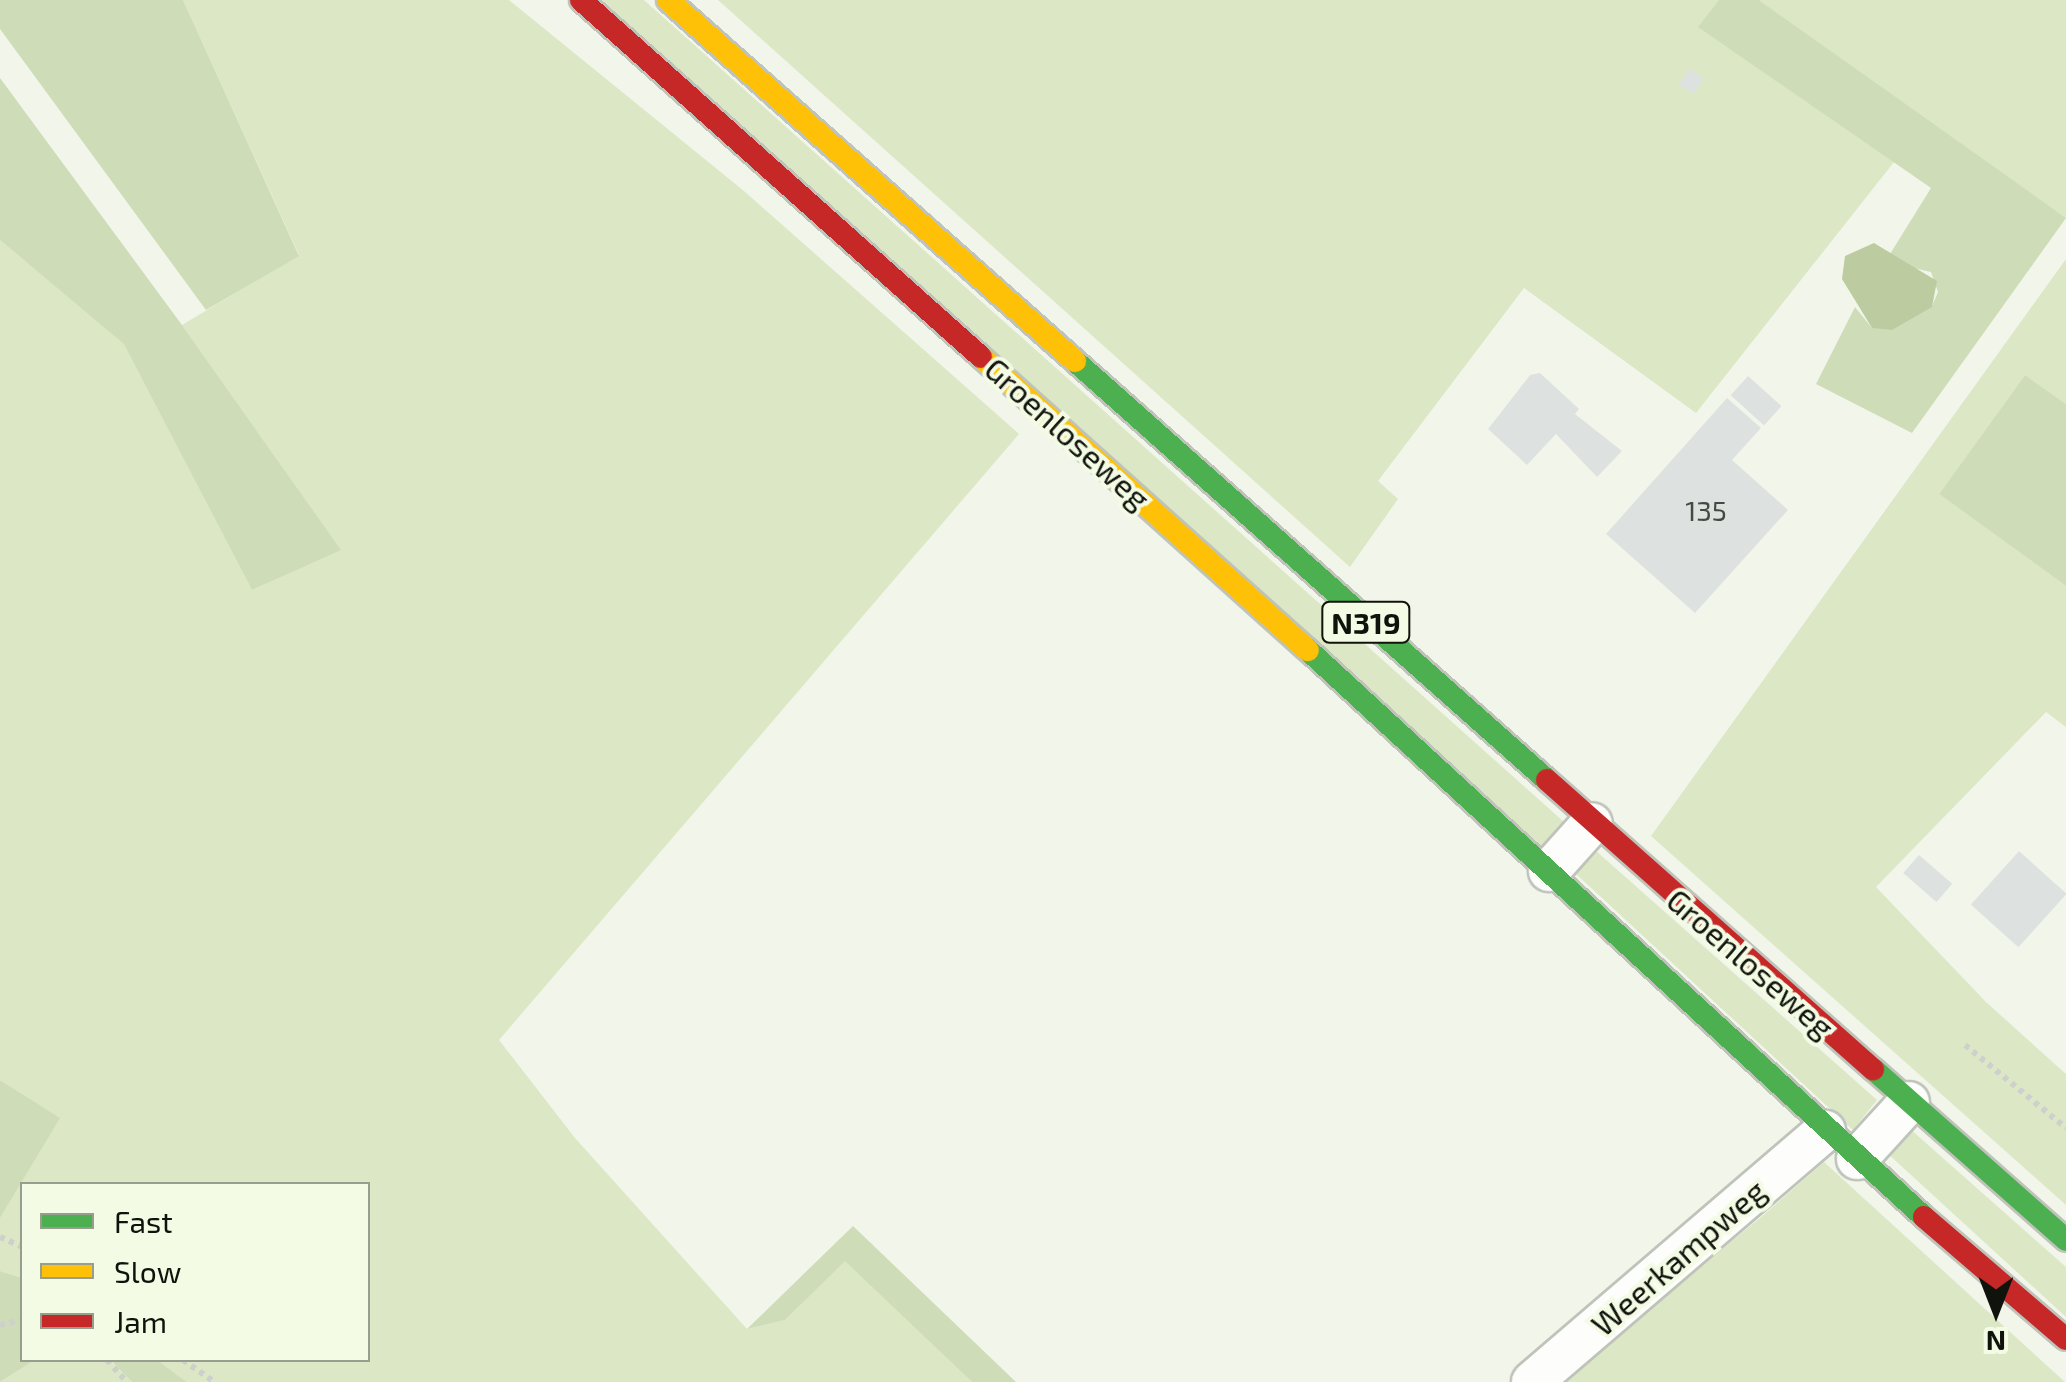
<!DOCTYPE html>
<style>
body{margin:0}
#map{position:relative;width:2066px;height:1382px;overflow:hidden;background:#f2f6ea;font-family:"Exo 2",sans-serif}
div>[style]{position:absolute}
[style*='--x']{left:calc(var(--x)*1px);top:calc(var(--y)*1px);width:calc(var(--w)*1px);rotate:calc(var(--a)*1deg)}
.green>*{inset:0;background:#dbe7c5}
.forest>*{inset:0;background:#cfdcb8}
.water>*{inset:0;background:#bdcba1}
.building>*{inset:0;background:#dde2e0;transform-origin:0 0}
.path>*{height:6px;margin-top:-3px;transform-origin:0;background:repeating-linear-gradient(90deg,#ced0cc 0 5px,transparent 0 10px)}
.roads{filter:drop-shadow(2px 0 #bfc3ba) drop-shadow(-2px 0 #bfc3ba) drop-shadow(0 2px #bfc3ba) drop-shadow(0 -2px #bfc3ba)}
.street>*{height:40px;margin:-20px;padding:0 20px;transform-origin:20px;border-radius:20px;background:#fdfefc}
.fast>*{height:22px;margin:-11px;padding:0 11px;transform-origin:11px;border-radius:11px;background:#4caf50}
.slow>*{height:22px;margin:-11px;padding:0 11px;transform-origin:11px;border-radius:11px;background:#ffc107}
.jam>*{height:22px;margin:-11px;padding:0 11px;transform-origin:11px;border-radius:11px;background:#c62828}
span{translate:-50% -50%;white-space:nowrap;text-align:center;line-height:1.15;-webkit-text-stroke:8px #f3fbe5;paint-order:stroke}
.number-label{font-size:28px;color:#464942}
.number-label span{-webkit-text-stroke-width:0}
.shield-label span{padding:2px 8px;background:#f3fbe5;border:2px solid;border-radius:8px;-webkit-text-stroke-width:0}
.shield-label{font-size:30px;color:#10130b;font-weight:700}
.street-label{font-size:32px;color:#10130b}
.legend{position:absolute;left:20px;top:1182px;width:350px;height:180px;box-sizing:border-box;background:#f3fbe5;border:2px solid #989e8e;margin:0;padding:12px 18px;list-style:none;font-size:30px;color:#10130b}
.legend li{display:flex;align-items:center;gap:20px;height:50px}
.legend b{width:50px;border:2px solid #989e8e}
.north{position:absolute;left:1946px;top:1262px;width:100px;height:100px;-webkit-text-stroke:8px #f3fbe5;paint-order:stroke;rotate:180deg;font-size:28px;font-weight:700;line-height:40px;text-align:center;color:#10130b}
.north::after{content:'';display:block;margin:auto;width:35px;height:45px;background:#10130b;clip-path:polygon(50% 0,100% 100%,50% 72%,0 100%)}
</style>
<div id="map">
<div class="green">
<div style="clip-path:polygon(183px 0,509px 0,744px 191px,1019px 434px,499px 1040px,575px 1138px,747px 1329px,785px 1320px,845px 1260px,972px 1382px,187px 1382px,157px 1360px,368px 1360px,368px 1184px,22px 1184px,22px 1278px,0 1271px,0 1218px,59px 1118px,0 1080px,0 240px,125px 344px,252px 590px,340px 549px,182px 325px,299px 255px)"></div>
<div style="clip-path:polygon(591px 0,644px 0,1564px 822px,1553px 838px,1543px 850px)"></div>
<div style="clip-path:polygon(718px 0,1719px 0,1699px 27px,1894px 162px,1696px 413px,1524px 288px,1378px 481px,1398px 499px,1350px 567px)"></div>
<div style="clip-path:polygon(1759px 0,2066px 0,2066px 218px,1984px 161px)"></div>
<div style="clip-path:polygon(2066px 259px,2066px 404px,2025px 375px,1939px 494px,2066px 586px,2066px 727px,2046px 712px,1876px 887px,1986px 1002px,2066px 1074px,2066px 1205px,1651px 836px)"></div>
<div style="clip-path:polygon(1595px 850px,1877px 1100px,1853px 1130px,1575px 873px)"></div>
<div style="clip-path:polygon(1909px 1128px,2066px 1267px,2066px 1317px,1886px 1152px)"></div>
<div style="clip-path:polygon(1824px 1162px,2065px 1382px,1560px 1382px,1760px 1218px)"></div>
<div style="clip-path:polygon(35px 1360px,109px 1360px,132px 1382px,0 1382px)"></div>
</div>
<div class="forest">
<div style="clip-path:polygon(0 0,183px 0,299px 256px,206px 310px,0 29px)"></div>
<div style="clip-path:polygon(1719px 0,1759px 0,2066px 218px,1912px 433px,1816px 384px,1855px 307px,1872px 328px,1932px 306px,1938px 292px,1931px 272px,1905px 266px,1890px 254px,1931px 188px,1698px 27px)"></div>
<div style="clip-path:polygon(0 78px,182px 325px,341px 550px,252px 590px,124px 344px,0 240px)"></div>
<div style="clip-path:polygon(2025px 375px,2066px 404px,2066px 586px,1939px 494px)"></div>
<div style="clip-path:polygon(0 1080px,60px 1118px,0 1218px)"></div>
<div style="clip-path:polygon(853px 1226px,1016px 1382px,972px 1382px,845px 1261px,785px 1320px,747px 1329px)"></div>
<div style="clip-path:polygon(0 1271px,22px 1278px,22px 1360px,35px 1360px,0 1382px)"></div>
<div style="clip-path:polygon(110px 1360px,157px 1360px,187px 1382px,132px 1382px)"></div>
</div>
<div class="water">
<div style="clip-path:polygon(1874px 243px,1937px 281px,1932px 307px,1892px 330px,1872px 328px,1842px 279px,1845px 256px)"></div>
</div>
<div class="building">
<div style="left:1690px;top:69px;width:17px;height:19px;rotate:36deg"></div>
<div style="clip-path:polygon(1540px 373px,1579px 409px,1575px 414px,1622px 451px,1597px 477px,1556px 434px,1527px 465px,1488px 429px,1530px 375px)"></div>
<div style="left:1748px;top:376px;width:45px;height:26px;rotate:42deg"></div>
<div style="clip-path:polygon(1727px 398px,1761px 428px,1732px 460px,1788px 510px,1695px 613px,1606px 534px)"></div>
<div style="left:2019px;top:851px;width:64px;height:72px;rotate:42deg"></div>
<div style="left:1919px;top:855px;width:44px;height:24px;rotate:41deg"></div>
</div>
<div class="path">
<div style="--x:1965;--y:1045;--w:131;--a:39.4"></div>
<div style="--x:0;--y:1237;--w:24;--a:24"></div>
<div style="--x:0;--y:1325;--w:23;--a:-13"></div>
<div style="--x:107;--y:1360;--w:30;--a:48"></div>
<div style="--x:183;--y:1360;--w:38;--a:35"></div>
</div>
<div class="roads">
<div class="street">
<div style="--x:1549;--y:871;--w:64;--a:-48.1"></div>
<div style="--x:1857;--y:1159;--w:77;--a:-47.6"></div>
<div style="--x:1532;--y:1382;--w:386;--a:-40.6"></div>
</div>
<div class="fast">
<div style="--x:1075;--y:361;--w:631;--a:41.6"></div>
<div style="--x:1308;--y:650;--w:837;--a:42.63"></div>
<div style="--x:1873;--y:1069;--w:258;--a:41.5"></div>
</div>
<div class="slow">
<div style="--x:668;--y:0;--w:544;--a:41.57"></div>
<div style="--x:981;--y:357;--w:439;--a:41.9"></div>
</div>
<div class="jam">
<div style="--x:581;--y:0;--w:536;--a:41.75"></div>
<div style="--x:1547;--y:780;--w:436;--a:41.6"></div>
<div style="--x:1924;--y:1217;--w:187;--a:40.7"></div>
</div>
</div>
<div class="number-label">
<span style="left:1706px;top:510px">135</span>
</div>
<div class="shield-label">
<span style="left:1366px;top:622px">N319</span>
</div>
<div class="street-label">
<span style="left:1068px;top:433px;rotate:42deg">Groenloseweg</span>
<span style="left:1751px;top:963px;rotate:41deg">Groenloseweg</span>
<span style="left:1678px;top:1257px;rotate:-41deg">Weerkampweg</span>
</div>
<ul class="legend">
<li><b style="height:12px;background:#4caf50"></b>Fast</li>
<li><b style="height:12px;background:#ffc107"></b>Slow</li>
<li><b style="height:12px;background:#c62828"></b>Jam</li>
</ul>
<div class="north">N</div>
</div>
